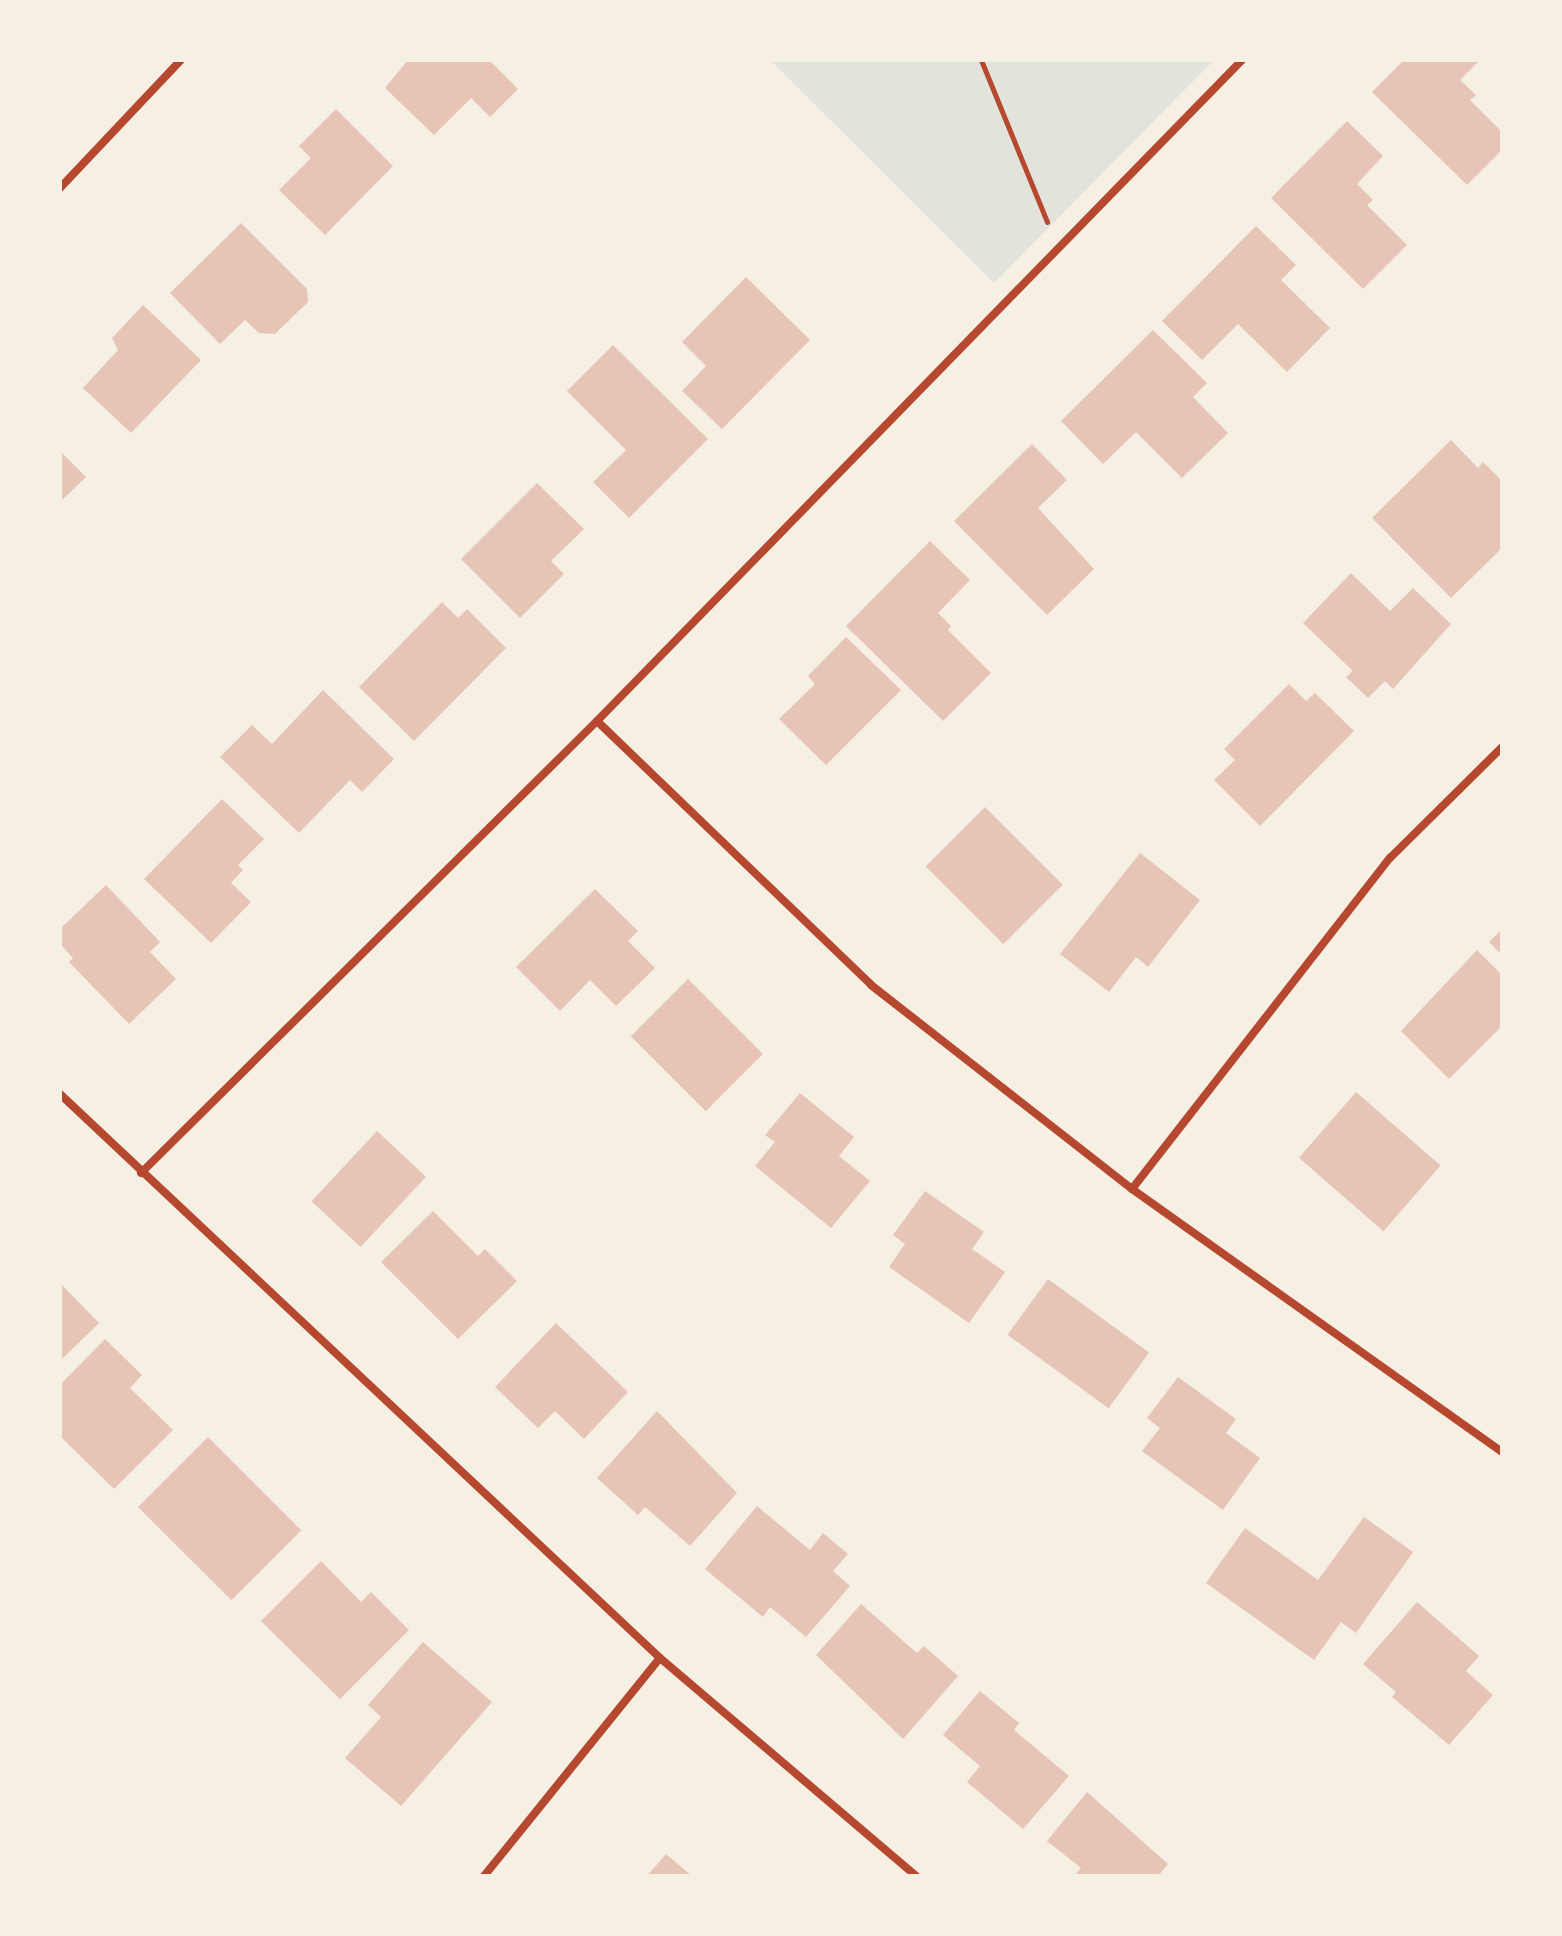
<!DOCTYPE html>
<style>
body{margin:0}
#map{position:relative;width:1562px;height:1936px;overflow:hidden;background:#f6efe4;font-family:"Noto Serif",serif}
div>[style]{position:absolute}
[style*='--x']{left:calc(var(--x)*1px);top:calc(var(--y)*1px);width:calc(var(--w)*1px);rotate:calc(var(--a)*1deg)}
.green>*{inset:0;background:#e2e4dc}
.building>*{inset:0;background:#e6c5b7;transform-origin:0 0}
.path>*{height:5px;margin:-2.5px;padding:0 2.5px;transform-origin:2.5px;border-radius:2.5px;background:#b5482f}
.minor>*{height:8px;margin:-4px;padding:0 4px;transform-origin:4px;border-radius:4px;background:#b5482f}
span{translate:-50% -50%;white-space:nowrap;text-align:center;line-height:1.15;-webkit-text-stroke:8px #f6efe4;paint-order:stroke}
.frame{position:absolute;inset:0;border:62px solid #f6efe4;pointer-events:none}
</style>
<div id="map">
<div class="green">
<div style="clip-path:polygon(770px 60px,1214px 60px,994px 283px)"></div>
</div>
<div class="building">
<div style="clip-path:polygon(408px 60px,489px 60px,518px 89px,490px 117px,471px 98px,434px 135px,385px 88px)"></div>
<div style="clip-path:polygon(1404px 60px,1480px 60px,1460px 80px,1476px 95px,1470px 100px,1502px 132px,1502px 150px,1467px 185px,1372px 92px)"></div>
<div style="clip-path:polygon(336px 109px,393px 166px,325px 235px,279px 190px,311px 158px,299px 146px)"></div>
<div style="clip-path:polygon(1347px 121px,1383px 156px,1357px 184px,1373px 200px,1367px 205px,1407px 245px,1363px 289px,1271px 198px)"></div>
<div style="clip-path:polygon(241px 223px,307px 289px,308px 302px,275px 334px,259px 333px,245px 320px,220px 344px,170px 293px)"></div>
<div style="clip-path:polygon(1256px 226px,1296px 265px,1281px 280px,1330px 328px,1287px 372px,1238px 324px,1202px 360px,1162px 321px)"></div>
<div style="clip-path:polygon(746px 277px,810px 340px,722px 429px,682px 391px,706px 366px,682px 342px)"></div>
<div style="clip-path:polygon(143px 305px,201px 360px,131px 433px,83px 388px,118px 350px,112px 338px)"></div>
<div style="clip-path:polygon(1153px 330px,1207px 383px,1193px 397px,1228px 433px,1182px 478px,1136px 432px,1103px 464px,1061px 421px)"></div>
<div style="clip-path:polygon(613px 345px,708px 439px,629px 518px,593px 482px,626px 450px,567px 391px)"></div>
<div style="clip-path:polygon(1451px 440px,1478px 468px,1483px 462px,1502px 481px,1502px 548px,1451px 598px,1372px 518px)"></div>
<div style="clip-path:polygon(1032px 444px,1067px 480px,1038px 508px,1094px 569px,1047px 615px,954px 521px)"></div>
<div style="clip-path:polygon(60px 451px,86px 477px,60px 502px)"></div>
<div style="clip-path:polygon(537px 483px,584px 529px,551px 561px,564px 574px,520px 618px,461px 559px)"></div>
<div style="clip-path:polygon(930px 541px,970px 580px,938px 613px,951px 626px,948px 630px,991px 673px,943px 721px,846px 626px)"></div>
<div style="clip-path:polygon(1351px 573px,1390px 611px,1413px 588px,1451px 624px,1393px 689px,1385px 681px,1368px 698px,1346px 677px,1353px 671px,1303px 623px)"></div>
<div style="clip-path:polygon(442px 602px,458px 618px,467px 609px,506px 648px,414px 741px,359px 687px)"></div>
<div style="clip-path:polygon(846px 637px,901px 690px,826px 765px,779px 719px,815px 684px,808px 676px)"></div>
<div style="clip-path:polygon(1289px 684px,1306px 701px,1315px 693px,1354px 731px,1260px 826px,1214px 780px,1235px 760px,1224px 749px)"></div>
<div style="clip-path:polygon(323px 690px,394px 759px,362px 792px,350px 780px,299px 833px,220px 757px,252px 725px,272px 744px)"></div>
<div style="clip-path:polygon(222px 799px,264px 839px,238px 865px,243px 870px,231px 883px,251px 902px,211px 943px,144px 879px)"></div>
<div style="left:985px;top:807px;width:110px;height:84px;rotate:45deg"></div>
<div style="clip-path:polygon(1140px 853px,1200px 900px,1148px 967px,1136px 957px,1109px 992px,1060px 954px)"></div>
<div style="clip-path:polygon(106px 885px,160px 942px,150px 952px,176px 979px,129px 1024px,69px 962px,73px 958px,60px 944px,60px 929px)"></div>
<div style="clip-path:polygon(595px 889px,638px 931px,628px 941px,655px 968px,616px 1006px,590px 980px,560px 1011px,516px 967px)"></div>
<div style="clip-path:polygon(1502px 929px,1502px 955px,1489px 942px)"></div>
<div style="clip-path:polygon(1477px 950px,1502px 975px,1502px 1026px,1449px 1079px,1401px 1031px)"></div>
<div style="left:688px;top:979px;width:106px;height:81px;rotate:45deg"></div>
<div style="left:1356px;top:1092px;width:112px;height:87px;rotate:41deg"></div>
<div style="clip-path:polygon(800px 1093px,854px 1137px,839px 1156px,870px 1181px,831px 1228px,755px 1166px,775px 1142px,765px 1135px)"></div>
<div style="left:377px;top:1131px;width:67px;height:96px;rotate:43deg"></div>
<div style="clip-path:polygon(925px 1191px,984px 1232px,972px 1249px,1005px 1272px,969px 1323px,889px 1267px,905px 1244px,893px 1235px)"></div>
<div style="clip-path:polygon(433px 1211px,478px 1256px,485px 1249px,517px 1281px,458px 1339px,381px 1262px)"></div>
<div style="left:1048px;top:1279px;width:125px;height:69px;rotate:36deg"></div>
<div style="clip-path:polygon(60px 1283px,99px 1323px,60px 1361px)"></div>
<div style="clip-path:polygon(556px 1323px,628px 1392px,584px 1439px,555px 1411px,538px 1428px,495px 1387px)"></div>
<div style="clip-path:polygon(105px 1339px,142px 1375px,130px 1388px,173px 1430px,114px 1489px,60px 1436px,60px 1385px)"></div>
<div style="clip-path:polygon(1178px 1377px,1236px 1419px,1226px 1433px,1260px 1458px,1223px 1510px,1142px 1451px,1160px 1428px,1147px 1418px)"></div>
<div style="clip-path:polygon(657px 1411px,737px 1493px,690px 1546px,645px 1507px,638px 1515px,597px 1478px)"></div>
<div style="left:208px;top:1437px;width:132px;height:99px;rotate:45deg"></div>
<div style="clip-path:polygon(757px 1506px,810px 1550px,823px 1533px,848px 1554px,833px 1571px,850px 1586px,806px 1637px,770px 1607px,763px 1617px,705px 1569px)"></div>
<div style="clip-path:polygon(1364px 1517px,1413px 1552px,1356px 1633px,1341px 1622px,1314px 1660px,1206px 1583px,1245px 1528px,1318px 1580px)"></div>
<div style="clip-path:polygon(321px 1561px,361px 1602px,371px 1592px,409px 1630px,340px 1699px,261px 1621px)"></div>
<div style="clip-path:polygon(1417px 1602px,1479px 1656px,1466px 1671px,1493px 1695px,1449px 1745px,1392px 1697px,1396px 1692px,1363px 1664px)"></div>
<div style="clip-path:polygon(861px 1604px,917px 1653px,924px 1646px,958px 1676px,903px 1739px,816px 1655px)"></div>
<div style="clip-path:polygon(423px 1642px,492px 1702px,401px 1806px,345px 1758px,381px 1717px,368px 1705px)"></div>
<div style="clip-path:polygon(980px 1691px,1019px 1723px,1014px 1730px,1069px 1776px,1023px 1829px,967px 1782px,980px 1766px,943px 1735px)"></div>
<div style="clip-path:polygon(1087px 1792px,1168px 1864px,1158px 1876px,1074px 1876px,1081px 1868px,1047px 1841px)"></div>
<div style="clip-path:polygon(666px 1854px,692px 1876px,647px 1876px)"></div>
</div>
<div class="path">
<div style="--x:981;--y:60;--w:175;--a:67.8"></div>
</div>
<div class="minor">
<div style="--x:60;--y:188;--w:176;--a:-46.6"></div>
<div style="--x:597;--y:721;--w:380;--a:43.9"></div>
<div style="--x:871;--y:985;--w:331;--a:38"></div>
<div style="--x:1132;--y:1189;--w:454;--a:35.4"></div>
<div style="--x:60;--y:1094;--w:823;--a:43.23"></div>
<div style="--x:660;--y:1658;--w:336;--a:40.4"></div>
<div style="--x:141;--y:1173;--w:642;--a:-44.75"></div>
<div style="--x:597;--y:721;--w:924;--a:-45.7"></div>
<div style="--x:1132;--y:1189;--w:420;--a:-52.1"></div>
<div style="--x:1390;--y:858;--w:158;--a:-44.7"></div>
<div style="--x:484;--y:1876;--w:280;--a:-51.1"></div>
</div>
<div class="frame"></div>
</div>
